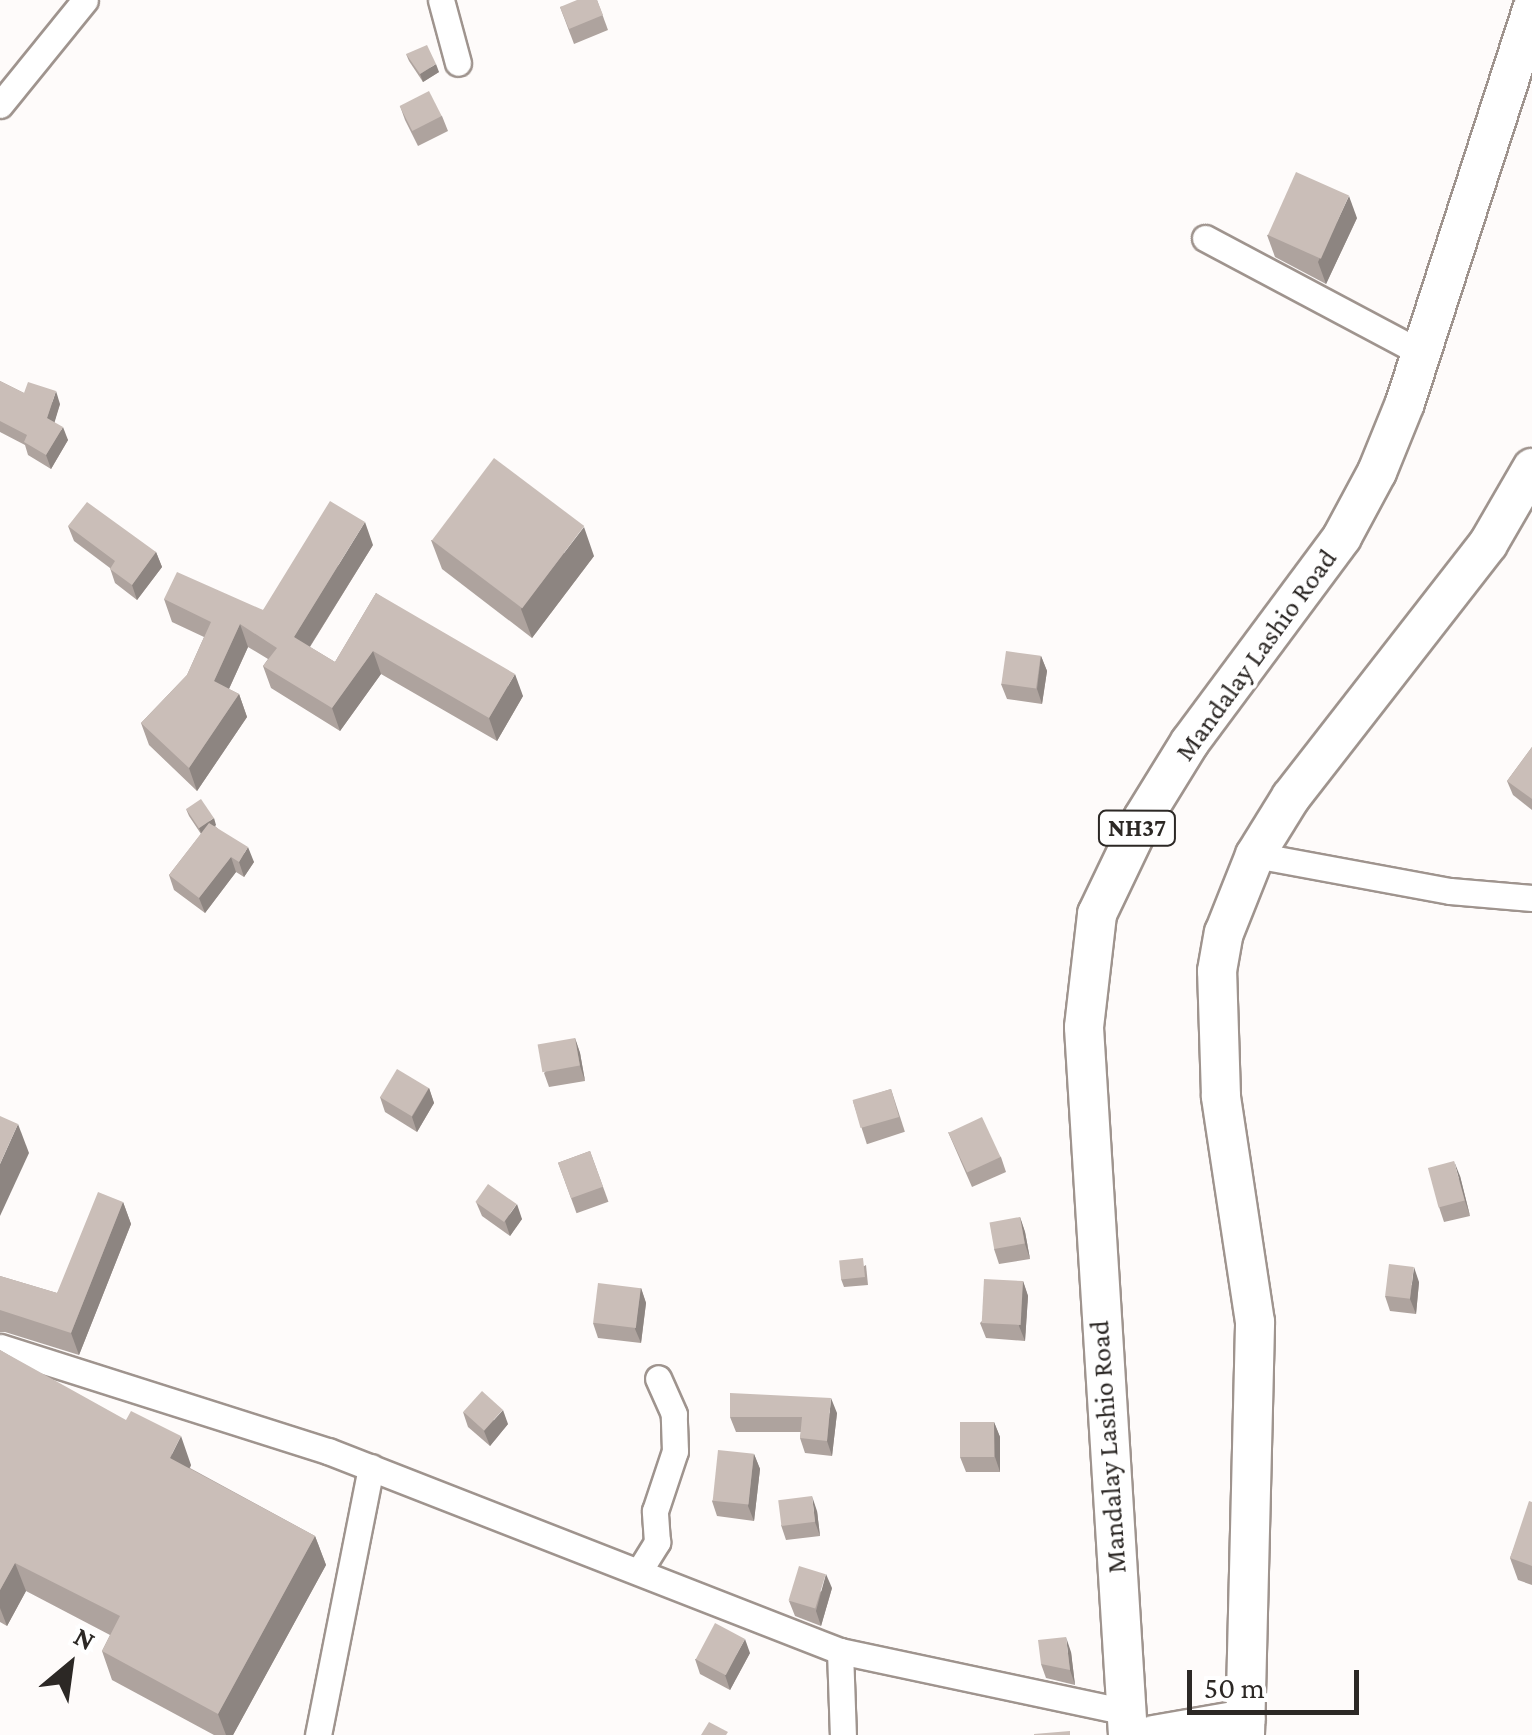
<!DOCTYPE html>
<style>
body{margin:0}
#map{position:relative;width:1532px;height:1735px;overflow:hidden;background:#fefbfa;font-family:"Crimson Pro",serif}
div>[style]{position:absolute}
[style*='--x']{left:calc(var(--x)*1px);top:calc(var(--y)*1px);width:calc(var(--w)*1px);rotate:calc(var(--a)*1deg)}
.roads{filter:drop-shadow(2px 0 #9f948e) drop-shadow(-2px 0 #9f948e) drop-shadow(0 2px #9f948e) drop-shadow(0 -2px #9f948e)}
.minor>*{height:25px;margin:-12.5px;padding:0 12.5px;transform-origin:12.5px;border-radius:12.5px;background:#fff}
.highway>*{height:38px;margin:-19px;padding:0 19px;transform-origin:19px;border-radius:19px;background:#fff}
.wall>*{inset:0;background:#aea39e;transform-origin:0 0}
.shaded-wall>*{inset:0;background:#8d8581}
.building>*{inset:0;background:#cabeb8;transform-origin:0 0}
span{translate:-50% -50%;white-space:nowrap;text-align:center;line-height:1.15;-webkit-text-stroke:8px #fff;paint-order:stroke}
.shield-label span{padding:2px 8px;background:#fff;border:2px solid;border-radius:8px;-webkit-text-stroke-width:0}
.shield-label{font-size:25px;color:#2c2825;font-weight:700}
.street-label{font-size:28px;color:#2c2825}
.north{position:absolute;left:20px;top:1615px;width:100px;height:100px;-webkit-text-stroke:8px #fff;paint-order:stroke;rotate:29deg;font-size:28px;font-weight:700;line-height:40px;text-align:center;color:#2c2825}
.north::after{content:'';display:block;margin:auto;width:35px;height:45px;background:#2c2825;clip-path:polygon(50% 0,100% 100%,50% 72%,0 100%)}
.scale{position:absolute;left:1187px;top:1670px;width:172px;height:45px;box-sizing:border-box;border:5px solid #2c2825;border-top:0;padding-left:12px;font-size:30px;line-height:35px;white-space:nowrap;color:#2c2825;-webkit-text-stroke:8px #fff;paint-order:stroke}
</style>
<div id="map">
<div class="roads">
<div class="minor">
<div style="--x:441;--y:0;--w:65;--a:74.9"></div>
<div style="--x:0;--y:105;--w:135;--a:-51"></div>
<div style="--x:1205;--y:238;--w:245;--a:28"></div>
<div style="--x:1255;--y:855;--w:198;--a:10.5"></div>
<div style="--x:1450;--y:891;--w:82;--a:4.9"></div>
<div style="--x:0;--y:1347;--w:344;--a:17.6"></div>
<div style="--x:328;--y:1451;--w:550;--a:21.34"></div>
<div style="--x:840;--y:1651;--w:292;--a:12"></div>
<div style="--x:641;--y:1568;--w:31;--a:-58"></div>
<div style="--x:657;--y:1542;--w:31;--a:-94"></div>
<div style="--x:655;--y:1511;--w:63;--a:-71.6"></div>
<div style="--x:675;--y:1451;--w:37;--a:-92"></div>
<div style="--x:674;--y:1414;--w:39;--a:-114"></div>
<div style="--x:840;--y:1651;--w:84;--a:88"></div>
<div style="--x:318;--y:1735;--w:273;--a:-78.8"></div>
</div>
<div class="highway">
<div style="--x:1128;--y:1735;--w:709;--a:-93.56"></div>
<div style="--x:1084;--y:1027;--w:114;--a:-83.4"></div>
<div style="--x:1097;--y:914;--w:106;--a:-64.4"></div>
<div style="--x:1143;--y:818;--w:89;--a:-58.3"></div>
<div style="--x:1190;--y:742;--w:255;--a:-53.4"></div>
<div style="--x:1342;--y:537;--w:74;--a:-61.7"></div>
<div style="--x:1377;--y:472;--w:74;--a:-67.9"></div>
<div style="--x:1405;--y:403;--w:414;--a:-72.1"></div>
<div style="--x:1154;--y:1735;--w:93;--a:-9.9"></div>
<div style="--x:1245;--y:1735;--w:413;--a:-88.6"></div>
<div style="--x:1255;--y:1322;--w:229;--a:-98.6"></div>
<div style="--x:1221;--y:1096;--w:125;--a:-91.8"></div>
<div style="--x:1217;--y:971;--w:39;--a:-80"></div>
<div style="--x:1224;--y:933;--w:84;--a:-68.3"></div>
<div style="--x:1255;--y:855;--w:68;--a:-58.2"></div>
<div style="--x:1291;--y:797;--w:321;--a:-52.1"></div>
<div style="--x:1488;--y:544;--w:88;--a:-59.9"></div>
</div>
</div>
<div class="wall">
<div style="clip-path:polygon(597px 0,608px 30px,574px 44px,560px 7px)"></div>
<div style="clip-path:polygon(406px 54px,439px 72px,423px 82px,409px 61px)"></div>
<div style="clip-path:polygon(400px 106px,442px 116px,448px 131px,418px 146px,405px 120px)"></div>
<div style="clip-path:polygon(1357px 218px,1326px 284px,1275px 257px,1267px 235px)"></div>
<div style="clip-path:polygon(0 381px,24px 393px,60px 404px,54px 422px,68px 440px,51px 469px,28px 455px,25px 445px,0 432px)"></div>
<div style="clip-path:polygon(68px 526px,156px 552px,162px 567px,137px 600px,115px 583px,110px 568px,74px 541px)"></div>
<div style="clip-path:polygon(431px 540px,594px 556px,532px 638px,442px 569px)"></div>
<div style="clip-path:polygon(373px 545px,310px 647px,335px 662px,376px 593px,523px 696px,497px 741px,381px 674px,340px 731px,271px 688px,263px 666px,268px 659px,248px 647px,229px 689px,239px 694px,247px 717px,197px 791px,149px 745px,141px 723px,187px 675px,204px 637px,172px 622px,164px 599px,263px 610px)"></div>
<div style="clip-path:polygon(1041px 656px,1047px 671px,1042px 704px,1007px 699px,1001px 684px)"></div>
<div style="clip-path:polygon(1532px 747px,1532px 810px,1513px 795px,1507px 781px)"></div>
<div style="clip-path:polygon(186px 809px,216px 825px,215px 826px,254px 862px,244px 877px,236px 872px,205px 913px,174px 890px,169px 875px,201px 834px,189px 816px)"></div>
<div style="clip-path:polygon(575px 1038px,580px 1053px,585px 1081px,549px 1087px,544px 1073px)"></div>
<div style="clip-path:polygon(429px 1088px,434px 1103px,417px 1132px,385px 1112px,380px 1097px)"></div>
<div style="left:891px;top:1089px;width:45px;height:40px;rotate:72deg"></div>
<div style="clip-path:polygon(948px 1132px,1001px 1157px,1006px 1172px,972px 1187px)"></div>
<div style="left:590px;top:1151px;width:54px;height:34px;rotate:70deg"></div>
<div style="clip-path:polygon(1460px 1176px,1470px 1216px,1444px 1222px,1439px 1207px)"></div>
<div style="clip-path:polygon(123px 1202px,131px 1224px,79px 1355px,5px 1332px,0 1332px,0 1276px,57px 1293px)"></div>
<div style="clip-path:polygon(476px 1202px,522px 1219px,510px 1236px,482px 1216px)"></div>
<div style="clip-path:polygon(1020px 1217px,1025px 1232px,1030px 1259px,999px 1264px,994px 1249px)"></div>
<div style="clip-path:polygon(866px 1265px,868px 1285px,844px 1287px,841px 1279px)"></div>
<div style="clip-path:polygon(1023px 1281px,1028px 1296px,1025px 1341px,986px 1338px,980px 1323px)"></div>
<div style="clip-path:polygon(1419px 1282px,1416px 1314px,1390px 1311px,1385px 1296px)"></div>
<div style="clip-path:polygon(641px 1288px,646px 1303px,641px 1343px,598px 1338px,593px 1323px)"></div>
<div style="clip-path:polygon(0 1350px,191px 1465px,190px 1468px,315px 1536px,326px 1565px,233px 1735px,214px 1735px,112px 1680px,102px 1651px,110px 1635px,26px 1591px,7px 1626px,0 1622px)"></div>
<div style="clip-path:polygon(463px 1412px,508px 1424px,490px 1446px,468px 1427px)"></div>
<div style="clip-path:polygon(837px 1413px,832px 1456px,805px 1453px,800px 1438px,801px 1432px,736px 1432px,730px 1417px)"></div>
<div style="clip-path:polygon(994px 1422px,1000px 1437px,1000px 1472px,966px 1472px,960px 1457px)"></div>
<div style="clip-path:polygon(754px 1454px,760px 1469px,754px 1521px,717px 1516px,712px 1501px)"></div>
<div style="clip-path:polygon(1532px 1502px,1532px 1585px,1518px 1580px,1510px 1558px)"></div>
<div style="clip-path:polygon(817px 1511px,820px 1536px,786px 1540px,781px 1525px)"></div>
<div style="clip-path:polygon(832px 1588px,821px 1626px,795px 1616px,789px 1601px)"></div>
<div style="clip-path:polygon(1071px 1652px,1075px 1685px,1046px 1678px,1041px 1664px)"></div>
<div style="clip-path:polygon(750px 1653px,730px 1690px,700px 1674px,695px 1659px)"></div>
</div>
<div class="shaded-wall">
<div style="clip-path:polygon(436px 64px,439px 72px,423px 82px,420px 74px)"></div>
<div style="clip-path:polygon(1349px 196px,1357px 218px,1326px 284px,1318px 262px)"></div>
<div style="clip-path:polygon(56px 391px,60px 404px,52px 431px,47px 418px)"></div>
<div style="clip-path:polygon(63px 427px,68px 440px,51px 469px,46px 455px)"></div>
<div style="clip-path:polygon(365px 522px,373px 545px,302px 659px,294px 637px)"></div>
<div style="clip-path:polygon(584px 527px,594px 556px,532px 638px,521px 609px)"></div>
<div style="clip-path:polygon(156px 552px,162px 567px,137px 600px,132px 585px)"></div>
<div style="clip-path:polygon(240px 624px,248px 647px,222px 704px,214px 681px)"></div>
<div style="clip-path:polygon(373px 651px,381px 674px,340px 731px,332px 708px)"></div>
<div style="clip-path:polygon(1041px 656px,1047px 671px,1042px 704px,1037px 689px)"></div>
<div style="clip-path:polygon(515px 674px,523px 696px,497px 741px,489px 718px)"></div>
<div style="clip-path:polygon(239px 694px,247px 717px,197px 791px,189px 768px)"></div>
<div style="clip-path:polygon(214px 818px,216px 825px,202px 835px,199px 828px)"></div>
<div style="clip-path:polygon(248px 847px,254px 862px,244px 877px,239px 862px)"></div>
<div style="clip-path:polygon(231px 857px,236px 872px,205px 913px,199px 898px)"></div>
<div style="clip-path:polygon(575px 1038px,580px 1053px,585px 1081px,580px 1066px)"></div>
<div style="clip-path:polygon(429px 1088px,434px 1103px,417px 1132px,412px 1117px)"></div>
<div style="clip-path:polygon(18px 1124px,29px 1153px,0 1216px,0 1164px)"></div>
<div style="clip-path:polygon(1454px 1161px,1460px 1176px,1470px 1216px,1465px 1201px)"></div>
<div style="clip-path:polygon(123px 1202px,131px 1224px,79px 1355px,71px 1333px)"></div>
<div style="clip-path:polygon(517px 1204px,522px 1219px,510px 1236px,505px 1221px)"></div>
<div style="clip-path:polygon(1020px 1217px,1025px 1232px,1030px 1259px,1025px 1244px)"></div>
<div style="clip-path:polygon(1414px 1267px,1419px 1282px,1416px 1314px,1410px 1299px)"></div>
<div style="clip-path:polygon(1023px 1281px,1028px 1296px,1025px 1341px,1019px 1326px)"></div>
<div style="clip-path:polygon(641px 1288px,646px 1303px,641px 1343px,635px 1329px)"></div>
<div style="clip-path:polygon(831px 1398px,837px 1413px,832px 1456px,827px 1441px)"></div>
<div style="clip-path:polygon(503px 1410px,508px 1424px,490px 1446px,484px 1431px)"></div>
<div style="clip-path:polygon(994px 1422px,1000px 1437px,1000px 1472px,995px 1457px)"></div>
<div style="clip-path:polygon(181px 1436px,191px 1465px,180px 1486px,170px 1458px)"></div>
<div style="clip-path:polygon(754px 1454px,760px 1469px,754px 1521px,748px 1506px)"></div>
<div style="clip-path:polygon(812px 1496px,817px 1511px,820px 1536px,815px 1522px)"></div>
<div style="clip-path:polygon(315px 1536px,326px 1565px,233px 1735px,226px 1735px,218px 1714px)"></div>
<div style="clip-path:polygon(15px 1563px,26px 1591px,7px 1626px,0 1608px,0 1590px)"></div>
<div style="clip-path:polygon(826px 1574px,832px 1588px,821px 1626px,816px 1611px)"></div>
<div style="clip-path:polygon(1066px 1637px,1071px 1652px,1075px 1685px,1070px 1670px)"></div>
<div style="clip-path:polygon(745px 1639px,750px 1653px,730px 1690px,725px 1675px)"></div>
</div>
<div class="building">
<div style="clip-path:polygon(577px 0,597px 0,603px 15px,569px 29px,560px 7px)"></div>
<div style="clip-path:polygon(427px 45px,436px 64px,420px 74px,406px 54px)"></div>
<div style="left:429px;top:91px;width:28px;height:33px;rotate:63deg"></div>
<div style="left:1296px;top:172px;width:58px;height:69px;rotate:24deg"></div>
<div style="clip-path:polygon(0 381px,24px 393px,28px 382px,56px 391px,47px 418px,63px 427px,46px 455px,24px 442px,27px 435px,0 421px)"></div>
<div style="left:494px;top:458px;width:113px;height:103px;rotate:37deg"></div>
<div style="clip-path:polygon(330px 501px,365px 522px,294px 637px,335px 662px,376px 593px,515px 674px,489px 718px,373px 651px,332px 708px,263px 666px,277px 648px,240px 624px,214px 681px,239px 694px,189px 768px,141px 723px,187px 675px,211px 622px,164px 599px,177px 572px,263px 610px)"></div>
<div style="clip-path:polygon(87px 502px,156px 552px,132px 585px,110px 569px,115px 561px,68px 526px)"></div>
<div style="left:1006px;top:651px;width:35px;height:33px;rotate:8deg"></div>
<div style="clip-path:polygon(1532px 747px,1532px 799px,1507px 781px)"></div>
<div style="left:201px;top:799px;width:23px;height:18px;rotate:56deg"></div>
<div style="clip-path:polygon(209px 823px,248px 847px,239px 862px,231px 857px,199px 898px,169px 875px)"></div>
<div style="left:575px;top:1038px;width:28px;height:38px;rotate:80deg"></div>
<div style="left:397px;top:1069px;width:37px;height:33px;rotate:31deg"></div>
<div style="left:891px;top:1089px;width:29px;height:40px;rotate:74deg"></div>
<div style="clip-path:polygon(0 1116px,18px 1124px,0 1164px)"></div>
<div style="left:982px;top:1117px;width:44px;height:37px;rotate:65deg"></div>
<div style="left:590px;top:1151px;width:38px;height:34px;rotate:70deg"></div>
<div style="left:1454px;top:1161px;width:41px;height:27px;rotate:75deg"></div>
<div style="left:488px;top:1184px;width:35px;height:22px;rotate:35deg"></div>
<div style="clip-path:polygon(98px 1192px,123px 1202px,71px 1333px,0 1310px,0 1276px,57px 1293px)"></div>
<div style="left:1020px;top:1217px;width:27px;height:31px;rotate:80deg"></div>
<div style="left:863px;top:1258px;width:19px;height:24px;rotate:84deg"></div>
<div style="left:1389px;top:1264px;width:25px;height:32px;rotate:7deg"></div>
<div style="left:984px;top:1279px;width:39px;height:44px;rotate:3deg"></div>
<div style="left:598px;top:1283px;width:43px;height:40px;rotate:7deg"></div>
<div style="clip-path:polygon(0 1350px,126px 1420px,131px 1411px,181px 1436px,170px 1458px,315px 1536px,218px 1714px,102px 1651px,120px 1616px,15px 1563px,0 1590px)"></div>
<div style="left:482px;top:1391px;width:28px;height:28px;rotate:42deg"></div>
<div style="clip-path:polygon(730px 1393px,831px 1398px,827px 1441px,800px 1438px,802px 1417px,730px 1417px)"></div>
<div style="left:960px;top:1422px;width:34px;height:35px"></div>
<div style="left:718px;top:1450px;width:36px;height:51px;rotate:6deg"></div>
<div style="left:812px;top:1496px;width:26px;height:34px;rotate:83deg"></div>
<div style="clip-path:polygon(1529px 1501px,1532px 1502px,1532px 1566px,1510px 1558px)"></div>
<div style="left:799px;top:1566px;width:28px;height:36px;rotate:17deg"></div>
<div style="left:715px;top:1623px;width:34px;height:41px;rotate:28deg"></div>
<div style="clip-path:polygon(1066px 1637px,1070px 1670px,1041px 1664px,1038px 1640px)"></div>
<div style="clip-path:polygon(709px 1722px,728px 1732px,726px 1735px,701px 1735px)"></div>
<div style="clip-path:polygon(1070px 1731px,1070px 1735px,1034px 1735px,1034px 1734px)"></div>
</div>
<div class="shield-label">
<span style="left:1137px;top:828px">NH37</span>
</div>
<div class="street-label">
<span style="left:1256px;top:655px;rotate:-54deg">Mandalay Lashio Road</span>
<span style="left:1108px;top:1447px;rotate:-94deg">Mandalay Lashio Road</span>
</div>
<div class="north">N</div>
<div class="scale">50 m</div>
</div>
